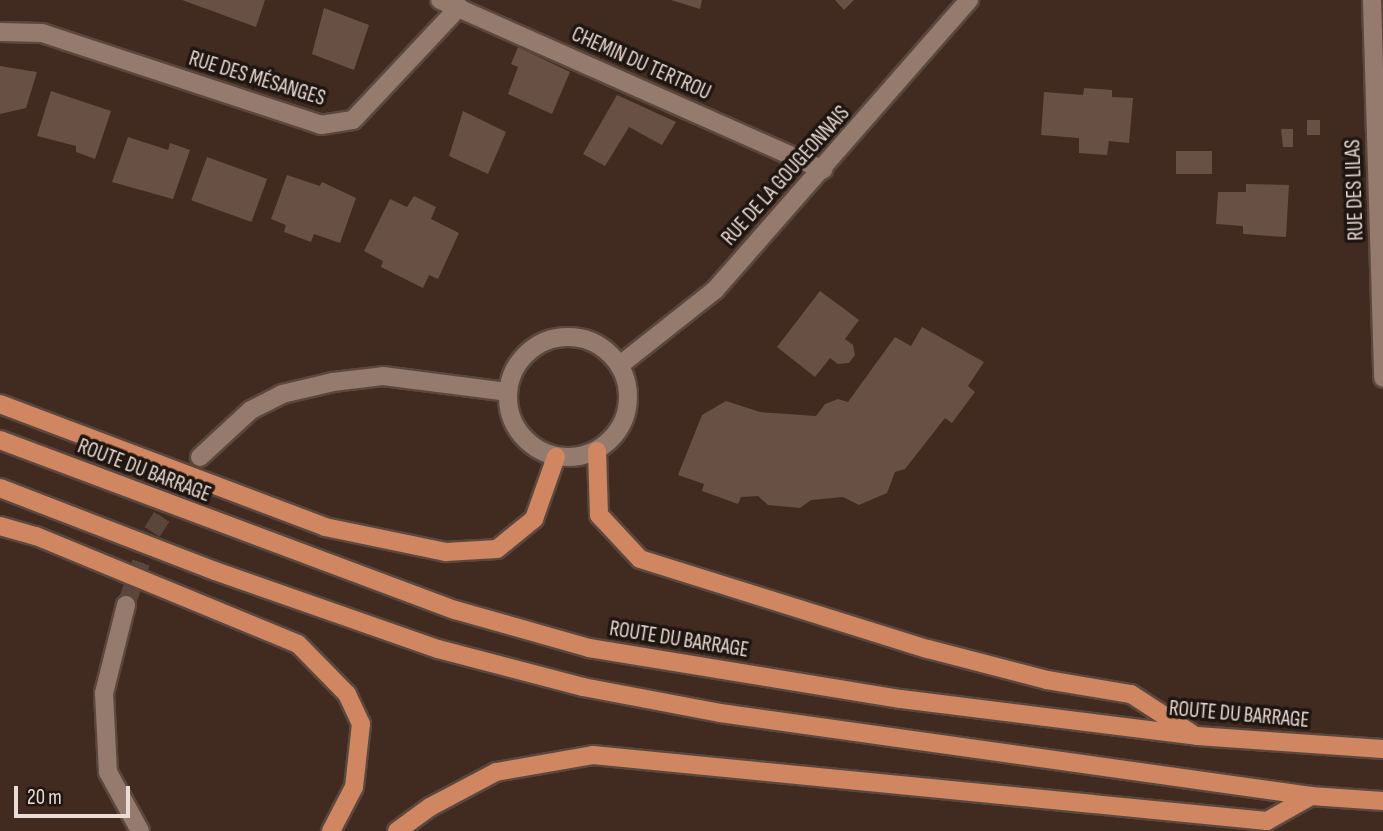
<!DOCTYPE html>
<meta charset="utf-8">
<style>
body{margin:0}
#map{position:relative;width:1383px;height:831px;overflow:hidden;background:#412b20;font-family:"Sofia Sans Condensed",sans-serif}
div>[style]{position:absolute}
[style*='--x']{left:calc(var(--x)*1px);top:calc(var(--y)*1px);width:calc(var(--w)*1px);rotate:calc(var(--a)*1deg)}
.building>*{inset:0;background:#685044;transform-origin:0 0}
.secondary-tunnel>*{height:18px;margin-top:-9px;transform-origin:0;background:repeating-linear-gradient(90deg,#5a463b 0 18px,transparent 0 27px)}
.roads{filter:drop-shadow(2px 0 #5a473e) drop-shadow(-2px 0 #5a473e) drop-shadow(0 2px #5a473e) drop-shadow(0 -2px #5a473e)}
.street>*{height:18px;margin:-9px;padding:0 9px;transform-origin:9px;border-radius:9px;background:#957a6e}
.secondary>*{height:18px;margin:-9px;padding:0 9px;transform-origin:9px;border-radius:9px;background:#957a6e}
.secondary>.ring{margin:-9px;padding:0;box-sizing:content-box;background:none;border:18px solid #957a6e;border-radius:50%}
.primary>*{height:18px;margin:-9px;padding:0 9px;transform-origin:9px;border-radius:9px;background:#cf8661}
span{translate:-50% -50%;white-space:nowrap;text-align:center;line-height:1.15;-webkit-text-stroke:7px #201611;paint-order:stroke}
.street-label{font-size:21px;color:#ebdcd5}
.scale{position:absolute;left:14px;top:786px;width:116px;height:32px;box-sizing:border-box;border:4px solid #ebdcd5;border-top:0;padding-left:9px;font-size:21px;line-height:24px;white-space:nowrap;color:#ebdcd5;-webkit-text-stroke:5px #201611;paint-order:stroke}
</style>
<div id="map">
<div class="building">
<div style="clip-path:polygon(182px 0,265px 0,256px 27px)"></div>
<div style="clip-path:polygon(671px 0,702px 0,700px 9px)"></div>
<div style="clip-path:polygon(835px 0,854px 0,844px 10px)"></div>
<div style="clip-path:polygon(324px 8px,369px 25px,354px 70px,312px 54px)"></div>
<div style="clip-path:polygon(518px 47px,570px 72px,552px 114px,508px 94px,518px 67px,511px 64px)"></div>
<div style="clip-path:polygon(0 66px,37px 72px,26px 108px,0 114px)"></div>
<div style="clip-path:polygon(1084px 88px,1112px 90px,1112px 97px,1133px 98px,1129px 143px,1109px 141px,1107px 155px,1079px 153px,1079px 138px,1041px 135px,1044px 92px,1083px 95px)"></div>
<div style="clip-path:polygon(51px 91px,111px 111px,95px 159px,76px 152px,76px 146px,37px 136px)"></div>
<div style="clip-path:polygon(617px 95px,676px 122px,662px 145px,629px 127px,605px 166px,583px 154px)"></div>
<div style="clip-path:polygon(463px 111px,506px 132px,488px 174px,449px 156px)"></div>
<div style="left:1320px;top:120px;width:15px;height:13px;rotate:90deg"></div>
<div style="clip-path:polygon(1281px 129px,1293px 129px,1293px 147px,1283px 147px)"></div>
<div style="clip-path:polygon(128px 137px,168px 150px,170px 143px,190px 150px,173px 199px,112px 182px)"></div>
<div style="left:1176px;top:151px;width:36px;height:23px"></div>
<div style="left:207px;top:157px;width:64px;height:46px;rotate:20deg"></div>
<div style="clip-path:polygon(287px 175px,320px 186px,322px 182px,356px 198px,340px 243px,314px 234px,311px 242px,284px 232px,286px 225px,271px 219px)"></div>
<div style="clip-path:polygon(1246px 184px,1289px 185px,1286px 237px,1243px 234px,1243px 226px,1216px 224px,1218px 192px,1246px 192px)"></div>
<div style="clip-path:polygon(414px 196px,436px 207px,431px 219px,459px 233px,438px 279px,429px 275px,423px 288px,381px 267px,383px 261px,364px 251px,390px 199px,407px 207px)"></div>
<div style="clip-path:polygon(820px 291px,859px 320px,845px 339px,853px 345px,855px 355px,849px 363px,838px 364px,830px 358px,815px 377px,777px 347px)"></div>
<div style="clip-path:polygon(922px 327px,984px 362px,968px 386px,975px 392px,952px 423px,945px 418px,905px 469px,895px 472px,887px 493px,859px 505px,843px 497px,811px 500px,800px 508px,768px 505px,758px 496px,741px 497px,738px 504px,702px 491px,704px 484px,678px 475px,702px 415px,726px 401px,760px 412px,816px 416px,825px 404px,838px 399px,848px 402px,895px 337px,911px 346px)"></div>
</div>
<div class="secondary-tunnel">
<div style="--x:126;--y:605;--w:77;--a:-70.4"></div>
<div style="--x:152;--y:532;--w:89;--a:-57.4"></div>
</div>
<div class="roads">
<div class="street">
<div style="--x:440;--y:0;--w:419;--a:23.9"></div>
<div style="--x:1372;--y:0;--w:378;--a:88.3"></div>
<div style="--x:0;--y:32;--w:42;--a:1.4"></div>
<div style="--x:42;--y:33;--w:294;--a:18.2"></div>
<div style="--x:321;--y:125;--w:32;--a:-9"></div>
<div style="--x:353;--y:120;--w:155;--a:-46.8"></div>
</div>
<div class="secondary">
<div class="ring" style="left:508px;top:337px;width:102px;height:102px"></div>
<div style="--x:620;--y:365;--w:121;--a:-38.3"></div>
<div style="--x:715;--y:290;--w:386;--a:-48.8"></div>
<div style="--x:200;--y:457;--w:69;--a:-42.7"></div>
<div style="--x:251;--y:410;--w:35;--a:-27"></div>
<div style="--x:282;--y:394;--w:52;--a:-13.2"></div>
<div style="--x:333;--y:382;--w:50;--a:-6.8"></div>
<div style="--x:383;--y:376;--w:126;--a:7.3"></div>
<div style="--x:126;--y:605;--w:91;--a:104"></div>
<div style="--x:104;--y:693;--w:79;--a:87.1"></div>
<div style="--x:108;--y:772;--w:67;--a:61.5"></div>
</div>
<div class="primary">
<div style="--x:0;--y:404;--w:347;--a:20.7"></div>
<div style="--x:325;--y:527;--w:124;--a:11.7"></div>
<div style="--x:446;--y:552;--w:51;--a:-3.4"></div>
<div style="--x:497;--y:549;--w:48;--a:-39"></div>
<div style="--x:534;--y:519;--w:66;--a:-70.5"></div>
<div style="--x:0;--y:440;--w:486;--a:20.5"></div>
<div style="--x:455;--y:610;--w:139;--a:15.8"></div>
<div style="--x:589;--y:648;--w:316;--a:9.3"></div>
<div style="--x:901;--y:699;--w:298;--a:7.1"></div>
<div style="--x:1197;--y:736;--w:186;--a:4"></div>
<div style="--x:597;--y:451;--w:64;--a:88.2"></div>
<div style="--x:599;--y:515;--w:60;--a:47"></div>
<div style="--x:640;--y:559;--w:302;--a:17.4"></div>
<div style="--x:928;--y:649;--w:123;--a:14.6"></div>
<div style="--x:1047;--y:680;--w:85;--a:9.5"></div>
<div style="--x:1131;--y:694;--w:72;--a:33"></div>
<div style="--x:0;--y:488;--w:230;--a:21.1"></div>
<div style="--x:215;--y:571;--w:236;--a:19.3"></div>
<div style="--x:438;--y:649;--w:150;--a:14.7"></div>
<div style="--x:583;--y:687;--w:139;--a:10.7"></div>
<div style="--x:720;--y:713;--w:597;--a:7.99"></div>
<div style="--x:1311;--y:796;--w:72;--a:4"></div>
<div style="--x:0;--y:526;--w:37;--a:16"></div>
<div style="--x:36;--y:536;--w:283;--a:22.4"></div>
<div style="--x:298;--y:644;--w:70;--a:45.6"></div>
<div style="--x:347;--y:694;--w:33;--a:65"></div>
<div style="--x:361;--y:724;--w:63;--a:96.3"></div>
<div style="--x:354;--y:787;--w:50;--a:117.6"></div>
<div style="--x:397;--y:831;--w:41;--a:-36"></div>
<div style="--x:430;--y:807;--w:75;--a:-27.9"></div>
<div style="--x:496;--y:772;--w:98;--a:-9.9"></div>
<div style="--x:593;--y:755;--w:677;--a:5.59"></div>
<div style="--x:1267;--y:821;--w:51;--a:-29.6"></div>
</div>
</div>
<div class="street-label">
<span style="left:641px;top:64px;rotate:24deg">CHEMIN DU TERTROU</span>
<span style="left:257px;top:79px;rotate:17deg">RUE DES MÉSANGES</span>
<span style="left:786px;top:176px;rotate:-48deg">RUE DE LA GOUGEONNAIS</span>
<span style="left:1355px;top:190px;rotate:-92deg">RUE DES LILAS</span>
<span style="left:144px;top:471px;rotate:21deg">ROUTE DU BARRAGE</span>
<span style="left:679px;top:640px;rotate:9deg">ROUTE DU BARRAGE</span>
<span style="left:1239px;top:715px;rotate:5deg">ROUTE DU BARRAGE</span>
</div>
<div class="scale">20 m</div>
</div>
